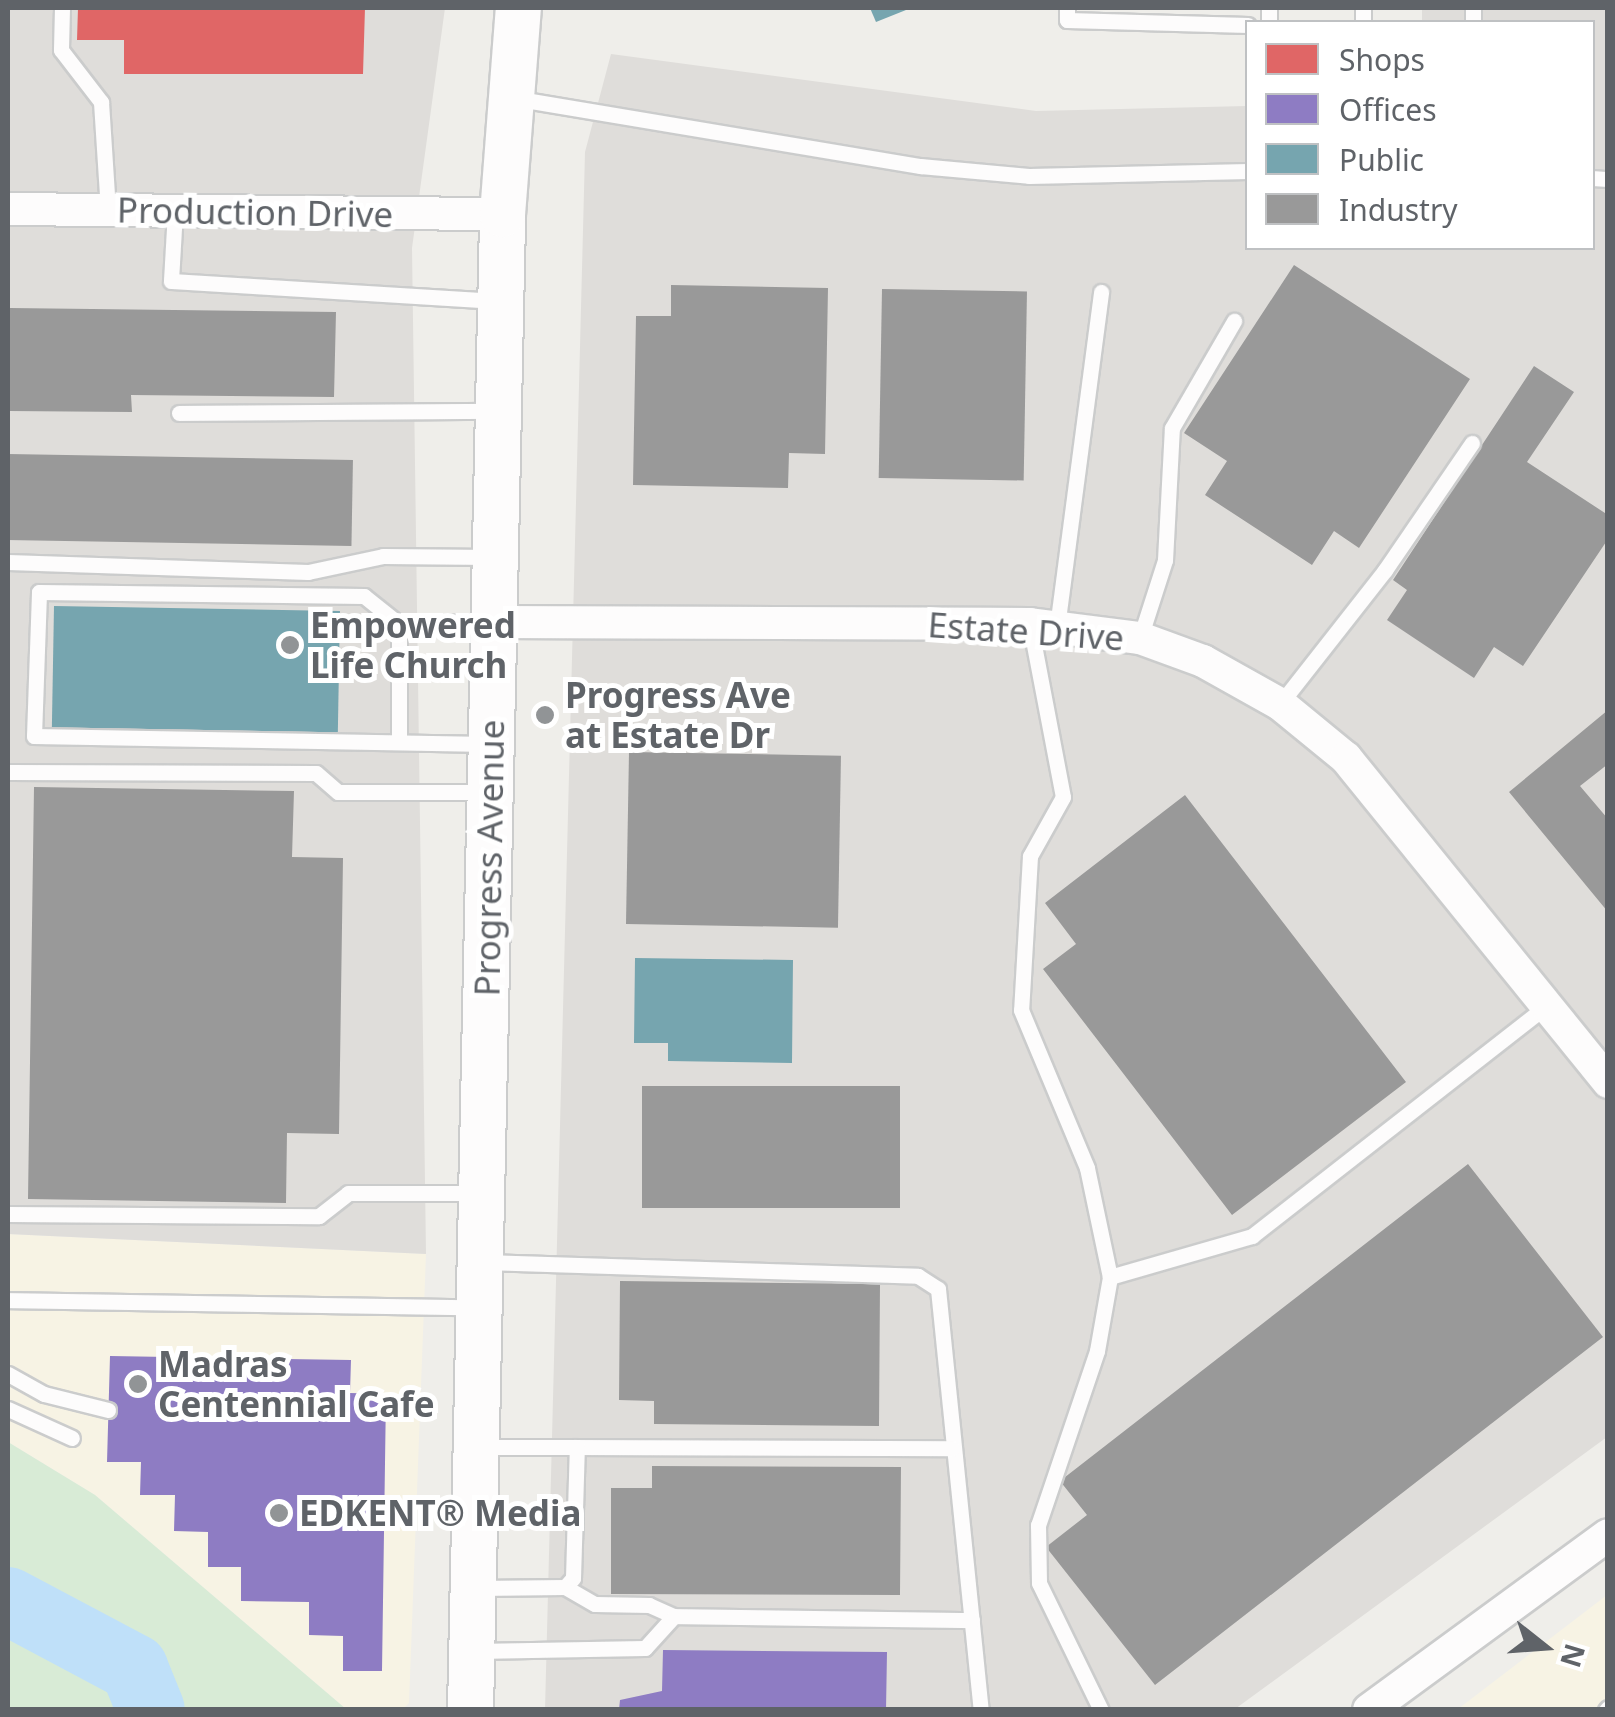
<!DOCTYPE html>
<meta charset="utf-8">
<style>
body{margin:0}
#map{position:relative;width:1615px;height:1717px;overflow:hidden;background:#efeeea;font-family:"Noto Sans",sans-serif}
div>[style]{position:absolute}
[style*='--x']{left:calc(var(--x)*1px);top:calc(var(--y)*1px);width:calc(var(--w)*1px);rotate:calc(var(--a)*1deg)}
.commercial>*{inset:0;background:#f7f3e4}
.industrial>*{inset:0;background:#dfddda}
.green>*{inset:0;background:#d8ebd6}
.shops>*{inset:0;background:#e06666}
.offices>*{inset:0;background:#8e7cc3}
.public>*{inset:0;background:#76a5af;transform-origin:0 0}
.industry>*{inset:0;background:#999;transform-origin:0 0}
.river>*{height:68px;margin:-34px;padding:0 34px;transform-origin:34px;border-radius:34px;background:#bfe0f9}
.roads{filter:drop-shadow(2px 0 #cbcccc) drop-shadow(-2px 0 #cbcccc) drop-shadow(0 2px #cbcccc) drop-shadow(0 -2px #cbcccc)}
.lane>*{height:15px;margin:-7.5px;padding:0 7.5px;transform-origin:7.5px;border-radius:7.5px;background:#fdfcfc}
.street>*{height:32px;margin:-16px;padding:0 16px;transform-origin:16px;border-radius:16px;background:#fdfcfc}
.secondary>*{height:45px;margin:-22.5px;padding:0 22.5px;transform-origin:22.5px;border-radius:22.5px;background:#fdfcfc}
.dots>*{width:28px;height:28px;translate:-50% -50%;box-sizing:border-box;border:5px solid #fff;border-radius:50%}
span{translate:-50% -50%;white-space:nowrap;text-align:center;line-height:1.15;-webkit-text-stroke:10px #fff;paint-order:stroke}
.street-label{font-size:35px;color:#5f6368}
.poi-label{font-size:35px;color:#5f6368;font-weight:700}
.left{translate:0 -50%;text-align:left}
.frame{position:absolute;inset:0;border:10px solid #5f6368;pointer-events:none}
.legend{position:absolute;left:1245px;top:20px;width:350px;height:230px;box-sizing:border-box;background:#fff;border:2px solid #bfc1c3;margin:0;padding:12px 18px;list-style:none;font-size:30px;color:#5f6368}
.legend li{display:flex;align-items:center;gap:20px;height:50px}
.legend b{width:50px;border:2px solid #bfc1c3}
.north{position:absolute;left:1495px;top:1597px;width:100px;height:100px;-webkit-text-stroke:8px #fff;paint-order:stroke;rotate:107deg;font-size:28px;font-weight:700;line-height:40px;text-align:center;color:#5f6368}
.north::after{content:'';display:block;margin:auto;width:35px;height:45px;background:#5f6368;clip-path:polygon(50% 0,100% 100%,50% 72%,0 100%)}
</style>
<div id="map">
<div class="commercial">
<div style="clip-path:polygon(8px 1234px,426px 1254px,409px 1703px,403px 1709px,346px 1709px,95px 1495px,8px 1442px)"></div>
<div style="clip-path:polygon(1607px 1595px,1607px 1709px,1458px 1709px)"></div>
</div>
<div class="industrial">
<div style="clip-path:polygon(8px 8px,445px 8px,412px 248px,426px 1254px,8px 1234px)"></div>
<div style="clip-path:polygon(1422px 8px,1607px 8px,1607px 1437px,1235px 1709px,545px 1710px,585px 152px,611px 54px,1036px 111px,1247px 106px,1248px 248px,1592px 248px,1592px 22px,1422px 22px)"></div>
</div>
<div class="green">
<div style="clip-path:polygon(8px 1442px,95px 1495px,346px 1709px,8px 1709px)"></div>
</div>
<div class="shops">
<div style="clip-path:polygon(78px 8px,365px 8px,363px 74px,124px 74px,124px 40px,77px 40px)"></div>
</div>
<div class="offices">
<div style="clip-path:polygon(110px 1356px,351px 1360px,350px 1393px,386px 1394px,382px 1671px,343px 1671px,343px 1636px,309px 1635px,309px 1602px,241px 1601px,241px 1567px,208px 1567px,208px 1532px,174px 1531px,175px 1495px,140px 1495px,141px 1462px,107px 1462px)"></div>
<div style="clip-path:polygon(663px 1650px,887px 1652px,886px 1710px,619px 1710px,620px 1700px,662px 1691px)"></div>
</div>
<div class="public">
<div style="clip-path:polygon(870px 8px,911px 8px,876px 22px)"></div>
<div style="left:54px;top:606px;width:286px;height:123px;rotate:1deg"></div>
<div style="clip-path:polygon(635px 958px,793px 960px,792px 1063px,668px 1061px,668px 1043px,634px 1043px)"></div>
</div>
<div class="industry">
<div style="clip-path:polygon(1294px 265px,1470px 379px,1359px 548px,1334px 531px,1312px 565px,1205px 495px,1227px 461px,1184px 433px)"></div>
<div style="clip-path:polygon(671px 285px,828px 288px,825px 454px,789px 453px,788px 488px,633px 485px,636px 316px,671px 316px)"></div>
<div style="left:882px;top:289px;width:145px;height:189px;rotate:1deg"></div>
<div style="clip-path:polygon(10px 308px,336px 312px,334px 397px,131px 395px,132px 412px,9px 411px)"></div>
<div style="clip-path:polygon(1534px 366px,1574px 392px,1527px 462px,1608px 515px,1608px 539px,1523px 666px,1494px 647px,1474px 678px,1387px 620px,1407px 590px,1393px 580px)"></div>
<div style="left:8px;top:454px;width:345px;height:86px;rotate:1deg"></div>
<div style="clip-path:polygon(1608px 710px,1608px 764px,1580px 786px,1608px 819px,1608px 912px,1509px 792px)"></div>
<div style="left:629px;top:752px;width:212px;height:172px;rotate:1deg"></div>
<div style="clip-path:polygon(34px 787px,294px 791px,292px 857px,343px 858px,339px 1134px,287px 1133px,286px 1203px,28px 1199px)"></div>
<div style="clip-path:polygon(1185px 795px,1406px 1082px,1232px 1215px,1043px 969px,1076px 944px,1045px 903px)"></div>
<div style="left:642px;top:1086px;width:258px;height:122px"></div>
<div style="clip-path:polygon(1468px 1164px,1603px 1337px,1155px 1685px,1046px 1547px,1087px 1515px,1060px 1481px)"></div>
<div style="clip-path:polygon(620px 1281px,880px 1284px,879px 1426px,654px 1424px,654px 1401px,619px 1400px)"></div>
<div style="clip-path:polygon(652px 1466px,901px 1467px,900px 1595px,611px 1594px,611px 1488px,652px 1488px)"></div>
</div>
<div class="river">
<div style="--x:8;--y:1601;--w:143;--a:28"></div>
<div style="--x:134;--y:1668;--w:45;--a:68"></div>
</div>
<div class="roads">
<div class="lane">
<div style="--x:62;--y:8;--w:42;--a:91.4"></div>
<div style="--x:61;--y:50;--w:66;--a:52.4"></div>
<div style="--x:101;--y:102;--w:108;--a:86.3"></div>
<div style="--x:1067;--y:8;--w:12;--a:90"></div>
<div style="--x:1067;--y:20;--w:181;--a:1.6"></div>
<div style="--x:1269;--y:22;--w:14;--a:-90"></div>
<div style="--x:1363;--y:22;--w:14;--a:-90"></div>
<div style="--x:1473;--y:22;--w:14;--a:-90"></div>
<div style="--x:513;--y:98;--w:413;--a:9.5"></div>
<div style="--x:920;--y:166;--w:109;--a:5.2"></div>
<div style="--x:1029;--y:176;--w:219;--a:-1.3"></div>
<div style="--x:1592;--y:178;--w:16;--a:4"></div>
<div style="--x:175;--y:211;--w:70;--a:93.3"></div>
<div style="--x:171;--y:281;--w:327;--a:3.5"></div>
<div style="--x:179;--y:413;--w:316;--a:-0.4"></div>
<div style="--x:8;--y:562;--w:300;--a:1.9"></div>
<div style="--x:308;--y:572;--w:77;--a:-12"></div>
<div style="--x:383;--y:556;--w:109;--a:0.5"></div>
<div style="--x:1030;--y:624;--w:176;--a:79.2"></div>
<div style="--x:1063;--y:797;--w:68;--a:119.2"></div>
<div style="--x:1030;--y:856;--w:154;--a:93.3"></div>
<div style="--x:1021;--y:1010;--w:171;--a:67.3"></div>
<div style="--x:1087;--y:1168;--w:111;--a:78.1"></div>
<div style="--x:1110;--y:1277;--w:75;--a:100"></div>
<div style="--x:1097;--y:1351;--w:184;--a:108.7"></div>
<div style="--x:1038;--y:1525;--w:58;--a:89"></div>
<div style="--x:1039;--y:1583;--w:141;--a:64"></div>
<div style="--x:1057;--y:627;--w:338;--a:-82.5"></div>
<div style="--x:1140;--y:638;--w:82;--a:-72.2"></div>
<div style="--x:1165;--y:560;--w:132;--a:-87"></div>
<div style="--x:1172;--y:428;--w:124;--a:-59.9"></div>
<div style="--x:1280;--y:704;--w:170;--a:-51.9"></div>
<div style="--x:1385;--y:570;--w:154;--a:-55.6"></div>
<div style="--x:399;--y:742;--w:118;--a:-90"></div>
<div style="--x:488;--y:744;--w:454;--a:-179"></div>
<div style="--x:34;--y:736;--w:144;--a:-88"></div>
<div style="--x:39;--y:592;--w:325;--a:0.7"></div>
<div style="--x:364;--y:596;--w:45;--a:38.7"></div>
<div style="--x:399;--y:624;--w:90;--a:-1.3"></div>
<div style="--x:8;--y:772;--w:308;--a:0.2"></div>
<div style="--x:316;--y:773;--w:29;--a:41"></div>
<div style="--x:338;--y:792;--w:149;--a:0"></div>
<div style="--x:8;--y:1214;--w:311;--a:0.4"></div>
<div style="--x:319;--y:1216;--w:37;--a:-38"></div>
<div style="--x:348;--y:1193;--w:127;--a:0"></div>
<div style="--x:484;--y:1262;--w:434;--a:1.8"></div>
<div style="--x:918;--y:1276;--w:24;--a:33"></div>
<div style="--x:938;--y:1289;--w:423;--a:84.2"></div>
<div style="--x:1110;--y:1277;--w:148;--a:-16.1"></div>
<div style="--x:1252;--y:1236;--w:369;--a:-38"></div>
<div style="--x:8;--y:1300;--w:467;--a:0.9"></div>
<div style="--x:8;--y:1374;--w:41;--a:29.1"></div>
<div style="--x:44;--y:1394;--w:66;--a:14"></div>
<div style="--x:8;--y:1409;--w:70;--a:24.4"></div>
<div style="--x:577;--y:1447;--w:375;--a:0.2"></div>
<div style="--x:565;--y:1587;--w:34;--a:30"></div>
<div style="--x:595;--y:1604;--w:54;--a:1.1"></div>
<div style="--x:649;--y:1605;--w:27;--a:24"></div>
<div style="--x:477;--y:1588;--w:88;--a:-0.7"></div>
<div style="--x:565;--y:1587;--w:12;--a:-48"></div>
<div style="--x:573;--y:1578;--w:131;--a:-88.3"></div>
<div style="--x:577;--y:1447;--w:96;--a:180"></div>
<div style="--x:475;--y:1651;--w:170;--a:-1"></div>
<div style="--x:645;--y:1648;--w:43;--a:-47.8"></div>
<div style="--x:674;--y:1616;--w:298;--a:0.8"></div>
<div style="--x:1606;--y:1710;--w:3;--a:-45"></div>
</div>
<div class="street">
<div style="--x:8;--y:209;--w:494;--a:0.6"></div>
<div style="--x:494;--y:622;--w:536;--a:0.21"></div>
<div style="--x:1030;--y:624;--w:111;--a:7.3"></div>
<div style="--x:1140;--y:638;--w:67;--a:20.1"></div>
<div style="--x:1203;--y:661;--w:88;--a:29.2"></div>
<div style="--x:1280;--y:704;--w:85;--a:39.3"></div>
<div style="--x:1346;--y:758;--w:417;--a:51"></div>
<div style="--x:1369;--y:1710;--w:296;--a:-36.2"></div>
</div>
<div class="secondary">
<div style="--x:470;--y:1710;--w:1496;--a:-88.77"></div>
<div style="--x:502;--y:214;--w:207;--a:-85.6"></div>
</div>
</div>
<div class="dots">
<div style="left:290px;top:645px;background:#919496"></div>
<div style="left:545px;top:715px;background:#919496"></div>
<div style="left:138px;top:1384px;background:#919496"></div>
<div style="left:279px;top:1513px;background:#919496"></div>
</div>
<div class="street-label">
<span style="left:255px;top:212px;rotate:1deg">Production Drive</span>
<span style="left:1026px;top:631px;rotate:4deg">Estate Drive</span>
<span style="left:489px;top:858px;rotate:-89deg">Progress Avenue</span>
</div>
<div class="poi-label">
<span class="left" style="left:310px;top:645px">Empowered<br>Life Church</span>
<span class="left" style="left:565px;top:715px">Progress Ave<br>at Estate Dr</span>
<span class="left" style="left:158px;top:1384px">Madras<br>Centennial Cafe</span>
<span class="left" style="left:299px;top:1513px">EDKENT® Media</span>
</div>
<div class="frame"></div>
<ul class="legend">
<li><b style="height:28px;background:#e06666"></b>Shops</li>
<li><b style="height:28px;background:#8e7cc3"></b>Offices</li>
<li><b style="height:28px;background:#76a5af"></b>Public</li>
<li><b style="height:28px;background:#999"></b>Industry</li>
</ul>
<div class="north">N</div>
</div>
